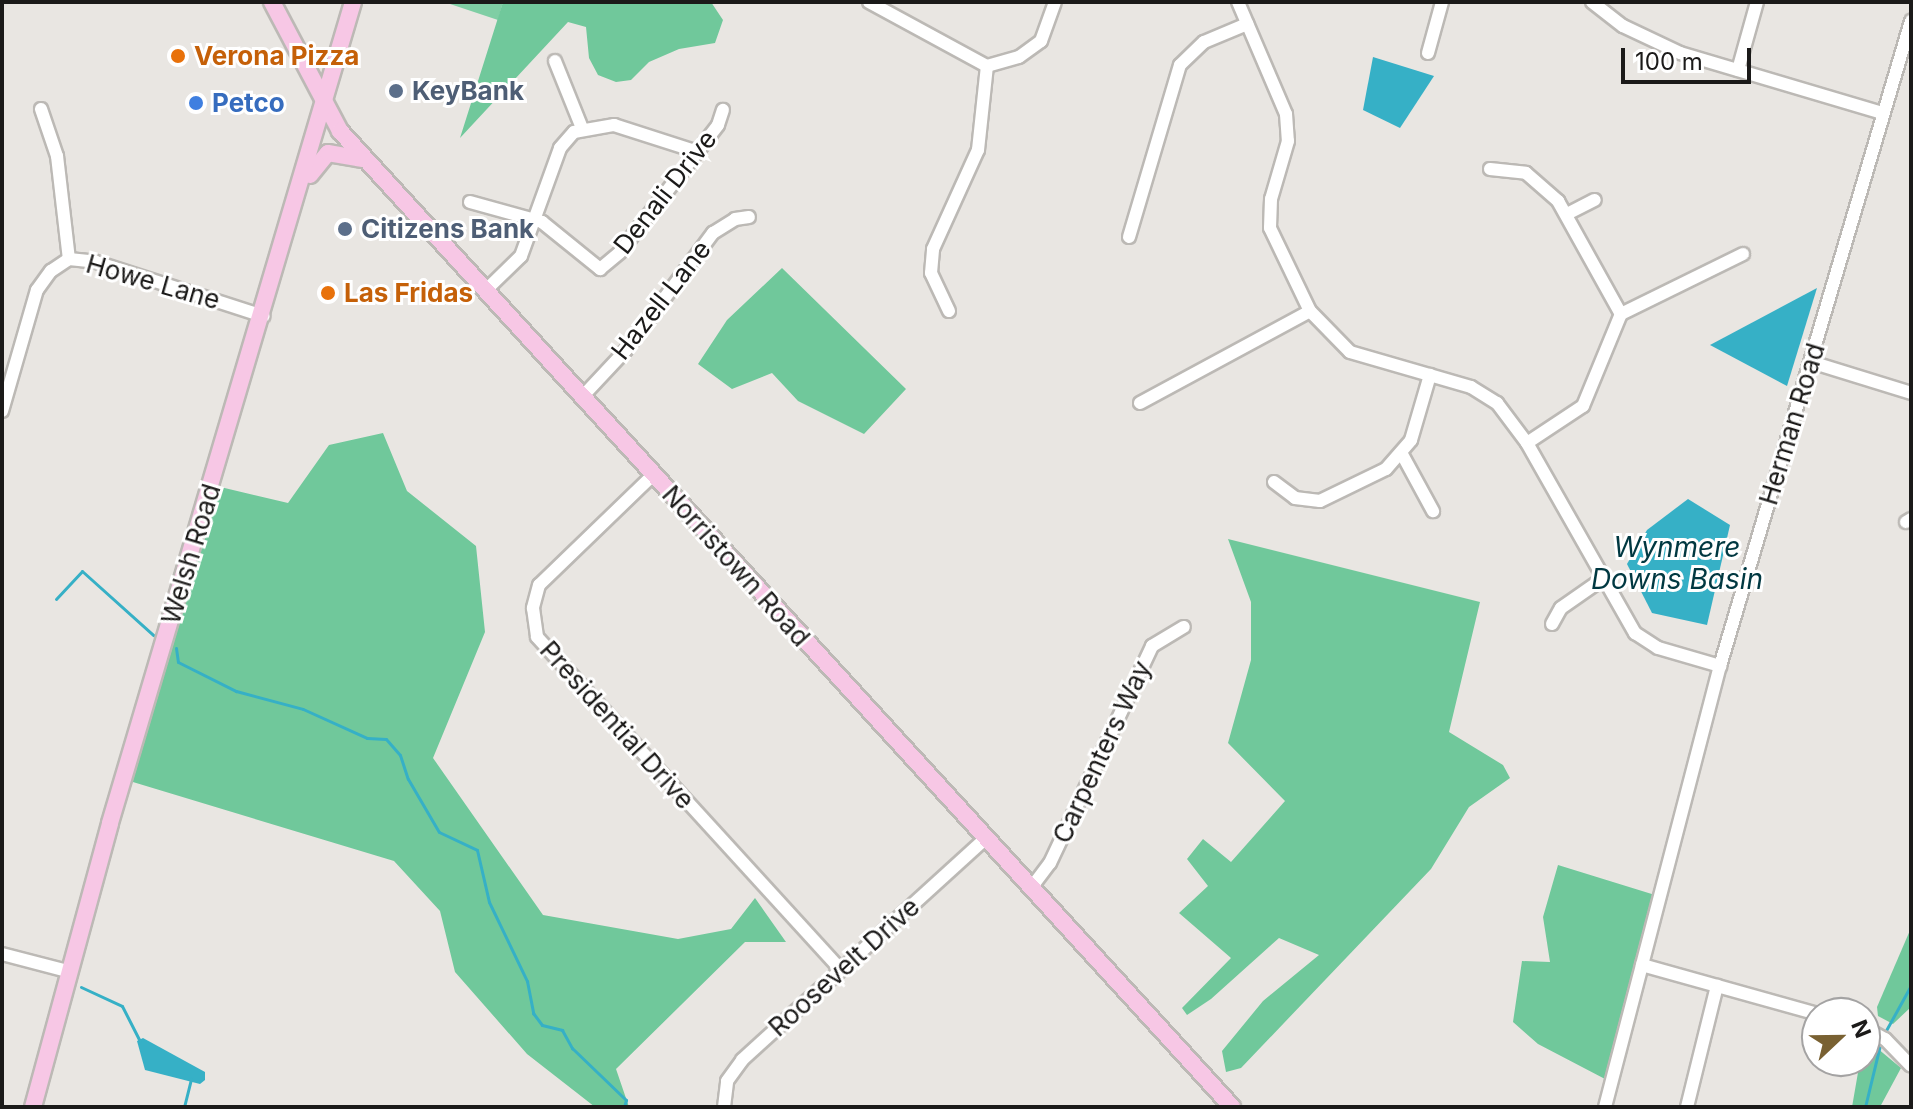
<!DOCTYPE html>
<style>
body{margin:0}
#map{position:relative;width:1913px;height:1109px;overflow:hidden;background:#e9e6e2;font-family:Inter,sans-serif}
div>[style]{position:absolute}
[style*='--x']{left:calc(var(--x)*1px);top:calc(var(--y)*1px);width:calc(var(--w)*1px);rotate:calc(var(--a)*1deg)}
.green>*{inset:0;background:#7fcea4}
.forest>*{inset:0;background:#70c89b}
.water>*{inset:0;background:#36b0c6}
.stream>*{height:3px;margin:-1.5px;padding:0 1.5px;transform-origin:1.5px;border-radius:1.5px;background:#36b0c6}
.roads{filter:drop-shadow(2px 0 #bcb9b5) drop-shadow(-2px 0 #bcb9b5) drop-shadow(0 2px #bcb9b5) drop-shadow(0 -2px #bcb9b5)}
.minor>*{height:12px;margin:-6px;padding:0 6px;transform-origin:6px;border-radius:6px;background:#fff}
.major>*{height:16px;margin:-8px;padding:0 8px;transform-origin:8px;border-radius:8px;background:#f7c7e5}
.dots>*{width:22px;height:22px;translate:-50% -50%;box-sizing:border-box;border:4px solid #fff;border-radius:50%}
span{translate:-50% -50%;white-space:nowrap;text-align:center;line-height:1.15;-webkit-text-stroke:6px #fff;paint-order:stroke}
.food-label{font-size:26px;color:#c56008;font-weight:700}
.left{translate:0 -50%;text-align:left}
.service-label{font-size:26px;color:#4e5e75;font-weight:700}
.shop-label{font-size:26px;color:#366cbe;font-weight:700}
.street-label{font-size:26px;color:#1b1a19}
.water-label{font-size:28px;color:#003841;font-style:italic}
.frame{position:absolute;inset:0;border:4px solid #1b1a19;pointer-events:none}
.north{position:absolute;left:1801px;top:997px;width:80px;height:80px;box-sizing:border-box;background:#fff;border:2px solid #a4a3a3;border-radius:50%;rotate:68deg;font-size:22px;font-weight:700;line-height:32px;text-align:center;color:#1b1a19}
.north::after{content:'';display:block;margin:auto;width:28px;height:36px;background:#796132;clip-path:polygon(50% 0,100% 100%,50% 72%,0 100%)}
.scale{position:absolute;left:1621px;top:48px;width:130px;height:36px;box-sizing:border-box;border:4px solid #1b1a19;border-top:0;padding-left:10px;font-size:24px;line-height:28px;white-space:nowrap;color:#1b1a19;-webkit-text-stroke:6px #fff;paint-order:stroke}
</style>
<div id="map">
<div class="green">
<div style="clip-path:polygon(444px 2px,503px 2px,498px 20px)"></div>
</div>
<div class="forest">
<div style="clip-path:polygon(503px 2px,711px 2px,723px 20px,715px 43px,679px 49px,649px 62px,631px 80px,616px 82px,598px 75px,589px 58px,586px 27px,568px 22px,460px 138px)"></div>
<div style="clip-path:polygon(782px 268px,906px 389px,864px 434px,798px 401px,772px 373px,732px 389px,698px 364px,727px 320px)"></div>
<div style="clip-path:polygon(383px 433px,407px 491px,476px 546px,485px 632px,433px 758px,543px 915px,678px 939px,731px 929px,755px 898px,786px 942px,745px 942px,616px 1069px,629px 1107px,595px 1107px,527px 1054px,455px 972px,440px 911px,394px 861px,123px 779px,212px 485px,288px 503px,329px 445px)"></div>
<div style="clip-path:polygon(1228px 539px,1480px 602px,1449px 732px,1503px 765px,1510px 778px,1469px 807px,1431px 869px,1241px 1068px,1226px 1072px,1222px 1051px,1263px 1001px,1319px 955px,1279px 938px,1211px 999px,1187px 1015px,1182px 1008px,1231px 958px,1179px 913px,1208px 886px,1187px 859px,1203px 839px,1231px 862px,1285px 801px,1228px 743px,1251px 660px,1251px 602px)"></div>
<div style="clip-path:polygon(1558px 865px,1655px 895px,1605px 1079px,1538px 1044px,1513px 1022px,1522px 961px,1550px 962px,1543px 917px)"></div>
<div style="clip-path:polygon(1911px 928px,1911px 1007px,1893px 1024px,1878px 1016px,1877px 1007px)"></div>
<div style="clip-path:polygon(1865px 1038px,1901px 1068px,1880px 1107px,1852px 1107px,1860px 1061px,1865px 1061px)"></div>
</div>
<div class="water">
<div style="clip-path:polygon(1373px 57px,1434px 76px,1400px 128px,1363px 110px)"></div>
<div style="clip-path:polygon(1817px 288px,1787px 386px,1710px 345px)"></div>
<div style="clip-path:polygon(1688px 499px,1730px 525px,1707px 625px,1652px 613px,1627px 564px,1647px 530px)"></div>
<div style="clip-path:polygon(143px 1038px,205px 1072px,205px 1080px,200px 1084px,145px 1070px,137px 1041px)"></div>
</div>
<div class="stream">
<div style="--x:56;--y:599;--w:38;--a:-47"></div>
<div style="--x:82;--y:571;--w:96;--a:42"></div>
<div style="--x:176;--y:648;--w:14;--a:82"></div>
<div style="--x:178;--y:662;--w:65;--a:26.6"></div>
<div style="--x:236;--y:691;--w:69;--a:15"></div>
<div style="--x:303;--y:709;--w:70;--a:24.4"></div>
<div style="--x:367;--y:738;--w:19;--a:3"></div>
<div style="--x:386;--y:739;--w:21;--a:49"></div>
<div style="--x:400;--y:755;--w:25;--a:72"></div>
<div style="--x:408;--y:779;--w:61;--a:59.7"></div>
<div style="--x:439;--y:832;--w:42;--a:25.3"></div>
<div style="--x:477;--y:850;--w:53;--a:77"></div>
<div style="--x:489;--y:902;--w:88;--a:64.3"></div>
<div style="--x:527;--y:981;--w:33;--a:79"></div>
<div style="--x:533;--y:1013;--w:15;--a:53"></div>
<div style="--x:542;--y:1025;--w:21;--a:14"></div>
<div style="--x:562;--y:1030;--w:21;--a:61"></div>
<div style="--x:572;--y:1048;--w:75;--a:43.9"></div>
<div style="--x:626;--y:1100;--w:7;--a:106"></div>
<div style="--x:81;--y:987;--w:45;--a:24.9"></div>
<div style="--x:122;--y:1006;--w:39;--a:63"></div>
<div style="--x:1884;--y:1034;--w:56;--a:-61.1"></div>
<div style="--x:184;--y:1107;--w:29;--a:-76"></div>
<div style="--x:1865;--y:1107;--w:68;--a:-76.4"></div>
</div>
<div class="roads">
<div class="minor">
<div style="--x:869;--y:2;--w:134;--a:28.5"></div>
<div style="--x:987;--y:66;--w:33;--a:-16"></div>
<div style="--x:1019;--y:57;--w:27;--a:-36"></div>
<div style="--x:1041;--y:41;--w:41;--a:-70.3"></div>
<div style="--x:1238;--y:2;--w:122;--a:66.8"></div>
<div style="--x:1286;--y:114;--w:27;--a:86"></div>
<div style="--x:1288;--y:141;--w:60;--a:106.3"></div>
<div style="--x:1271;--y:199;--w:29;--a:92"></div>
<div style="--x:1270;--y:228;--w:92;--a:64.3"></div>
<div style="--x:1310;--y:311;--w:57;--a:45.7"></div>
<div style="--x:1350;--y:352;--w:126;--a:16.1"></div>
<div style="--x:1471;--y:387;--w:31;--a:32"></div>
<div style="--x:1497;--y:403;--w:50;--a:53.1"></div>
<div style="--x:1527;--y:443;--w:219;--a:60.4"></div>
<div style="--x:1635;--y:633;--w:27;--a:33"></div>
<div style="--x:1658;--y:648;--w:65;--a:16.2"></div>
<div style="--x:1592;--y:2;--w:39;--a:38"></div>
<div style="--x:1623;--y:26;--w:63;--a:25.3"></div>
<div style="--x:1680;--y:53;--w:211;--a:16.5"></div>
<div style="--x:1428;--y:53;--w:53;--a:-74.6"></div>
<div style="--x:555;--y:61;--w:72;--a:68.1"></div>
<div style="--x:1738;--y:70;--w:71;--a:-74.4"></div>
<div style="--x:41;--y:109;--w:50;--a:71.2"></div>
<div style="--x:57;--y:156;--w:104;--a:83.4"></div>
<div style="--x:1490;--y:169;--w:36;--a:6"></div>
<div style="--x:1526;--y:173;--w:43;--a:41.2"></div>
<div style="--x:1558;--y:201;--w:129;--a:60.9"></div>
<div style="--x:470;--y:202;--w:75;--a:15.5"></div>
<div style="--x:542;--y:222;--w:75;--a:39"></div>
<div style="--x:600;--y:269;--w:26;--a:-40"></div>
<div style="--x:620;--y:252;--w:160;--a:-52.3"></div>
<div style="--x:718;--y:125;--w:16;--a:-72"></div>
<div style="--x:1567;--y:214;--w:31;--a:-27"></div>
<div style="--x:1129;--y:237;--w:179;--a:-73.5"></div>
<div style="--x:1180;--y:65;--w:33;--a:-44"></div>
<div style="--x:1204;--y:42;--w:47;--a:-22.7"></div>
<div style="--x:485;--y:291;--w:50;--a:-44.2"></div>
<div style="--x:521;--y:256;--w:115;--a:-70.1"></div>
<div style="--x:560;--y:148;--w:21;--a:-49"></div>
<div style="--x:574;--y:132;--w:41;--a:-9.9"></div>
<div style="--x:614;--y:125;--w:88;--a:17.8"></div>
<div style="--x:949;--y:311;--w:42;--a:-115.3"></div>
<div style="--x:931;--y:273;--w:24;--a:-85"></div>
<div style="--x:933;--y:249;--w:109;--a:-65.6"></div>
<div style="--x:978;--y:150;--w:84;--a:-83.9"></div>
<div style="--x:1811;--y:362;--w:105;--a:17.2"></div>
<div style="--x:582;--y:397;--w:64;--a:-46.9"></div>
<div style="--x:626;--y:350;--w:146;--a:-53.4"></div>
<div style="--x:713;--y:233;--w:26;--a:-32"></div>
<div style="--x:735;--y:219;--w:14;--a:-8"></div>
<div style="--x:1140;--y:403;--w:193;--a:-28.4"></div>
<div style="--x:2;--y:411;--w:126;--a:-73.9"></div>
<div style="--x:37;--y:290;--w:24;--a:-54"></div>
<div style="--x:51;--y:271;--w:22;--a:-34"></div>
<div style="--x:69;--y:259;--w:27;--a:6"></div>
<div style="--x:96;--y:262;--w:176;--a:17.9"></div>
<div style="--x:1527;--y:443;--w:67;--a:-33.5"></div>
<div style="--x:1583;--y:406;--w:100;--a:-67.6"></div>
<div style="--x:1621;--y:314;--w:136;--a:-26.2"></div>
<div style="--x:1403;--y:456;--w:63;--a:61.4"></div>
<div style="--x:653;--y:475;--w:158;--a:136"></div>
<div style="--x:539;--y:585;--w:24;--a:105"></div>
<div style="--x:533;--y:608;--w:29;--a:82"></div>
<div style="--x:537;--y:637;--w:449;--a:47.6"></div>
<div style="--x:1274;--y:482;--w:26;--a:37"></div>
<div style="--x:1295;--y:498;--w:25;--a:7"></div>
<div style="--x:1320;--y:501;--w:73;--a:-25.9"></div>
<div style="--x:1386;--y:469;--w:38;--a:-49"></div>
<div style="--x:1411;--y:440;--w:68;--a:-73.7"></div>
<div style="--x:1906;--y:522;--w:6;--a:-31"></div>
<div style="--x:1552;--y:624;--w:18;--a:-61"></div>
<div style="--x:1561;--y:608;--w:52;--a:-34.9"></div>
<div style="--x:1031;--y:888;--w:31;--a:-53"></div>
<div style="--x:1050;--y:863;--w:240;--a:-64.8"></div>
<div style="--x:1152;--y:646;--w:37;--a:-31"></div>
<div style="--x:2;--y:954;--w:71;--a:14.6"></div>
<div style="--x:1642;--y:965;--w:182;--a:15.6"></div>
<div style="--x:1865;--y:1028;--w:23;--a:29"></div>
<div style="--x:1885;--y:1039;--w:37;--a:46"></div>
<div style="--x:724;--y:1107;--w:26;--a:-83"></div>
<div style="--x:727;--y:1081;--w:26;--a:-54"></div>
<div style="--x:742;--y:1060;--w:328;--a:-42.3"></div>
<div style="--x:1605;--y:1107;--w:456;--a:-75.4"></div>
<div style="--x:1720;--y:666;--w:673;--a:-73.5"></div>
<div style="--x:1687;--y:1107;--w:125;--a:-76.1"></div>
</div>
<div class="major">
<div style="--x:272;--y:2;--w:146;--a:62.2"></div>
<div style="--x:340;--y:131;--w:1322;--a:47.57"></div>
<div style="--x:310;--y:175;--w:28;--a:-51"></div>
<div style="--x:328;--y:153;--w:34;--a:10"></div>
<div style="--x:33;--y:1107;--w:294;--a:-74.8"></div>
<div style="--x:110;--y:823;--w:856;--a:-73.51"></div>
</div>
</div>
<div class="dots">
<div style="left:178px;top:56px;background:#e8710a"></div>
<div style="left:396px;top:91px;background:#5c6f8a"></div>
<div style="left:196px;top:103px;background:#3f7fe0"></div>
<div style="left:345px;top:229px;background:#5c6f8a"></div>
<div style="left:328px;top:293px;background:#e8710a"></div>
</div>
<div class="food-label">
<span class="left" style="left:194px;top:56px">Verona Pizza</span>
<span class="left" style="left:344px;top:293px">Las Fridas</span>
</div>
<div class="service-label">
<span class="left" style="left:412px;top:91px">KeyBank</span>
<span class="left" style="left:361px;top:229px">Citizens Bank</span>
</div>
<div class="shop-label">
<span class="left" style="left:212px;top:103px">Petco</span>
</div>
<div class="street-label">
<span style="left:665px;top:192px;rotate:-52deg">Denali Drive</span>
<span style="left:153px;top:282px;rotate:16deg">Howe Lane</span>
<span style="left:661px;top:300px;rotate:-52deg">Hazell Lane</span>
<span style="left:1792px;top:424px;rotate:-73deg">Herman Road</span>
<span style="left:191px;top:554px;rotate:-73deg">Welsh Road</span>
<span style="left:736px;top:566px;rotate:48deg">Norristown Road</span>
<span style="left:617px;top:725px;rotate:48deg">Presidential Drive</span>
<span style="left:1102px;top:752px;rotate:-65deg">Carpenters Way</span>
<span style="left:844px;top:967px;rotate:-42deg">Roosevelt Drive</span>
</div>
<div class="water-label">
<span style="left:1677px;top:563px">Wynmere<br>Downs Basin</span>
</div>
<div class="frame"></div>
<div class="north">N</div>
<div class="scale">100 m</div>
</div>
